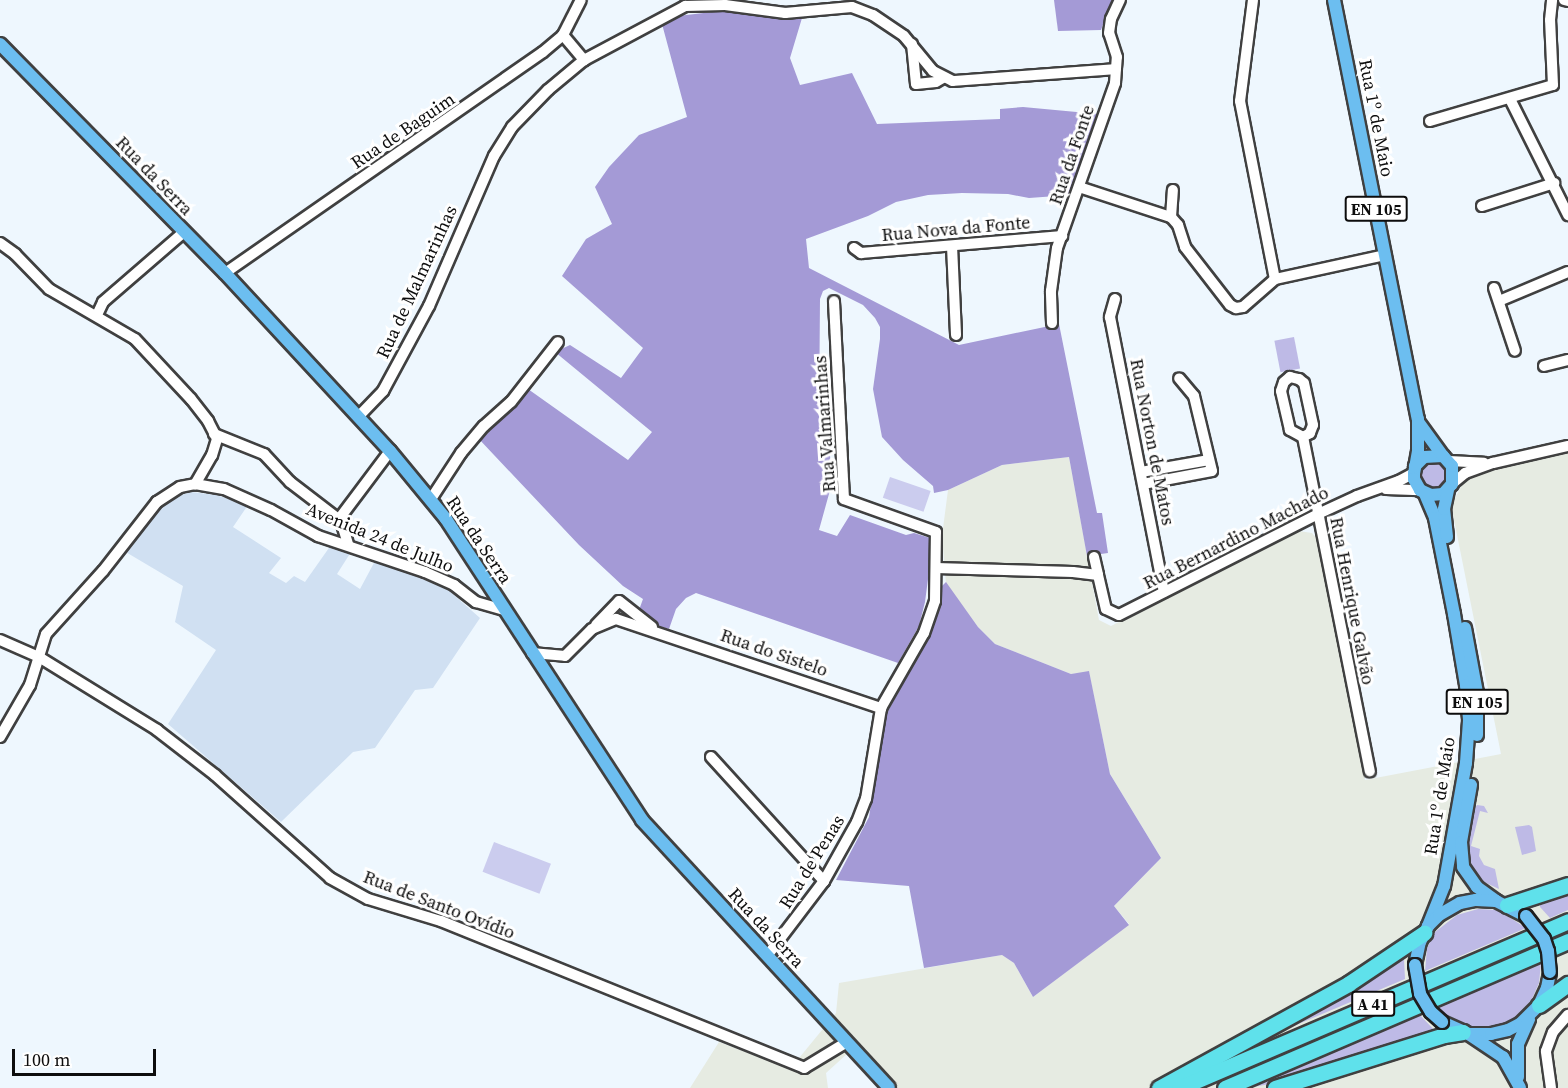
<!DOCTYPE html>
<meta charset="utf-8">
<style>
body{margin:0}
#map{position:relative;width:1568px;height:1088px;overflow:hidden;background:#eef7fe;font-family:"Source Serif 4",serif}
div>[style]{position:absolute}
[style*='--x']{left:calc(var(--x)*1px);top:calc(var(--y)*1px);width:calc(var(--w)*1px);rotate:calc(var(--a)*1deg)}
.industrial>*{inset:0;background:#e6ebe2}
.farmland>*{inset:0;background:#d0e0f2}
.green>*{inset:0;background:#bebae6;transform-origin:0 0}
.round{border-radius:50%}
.forest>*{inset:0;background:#a49ad6}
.pitch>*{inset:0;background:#cbccee;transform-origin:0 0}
.roads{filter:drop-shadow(2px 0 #404040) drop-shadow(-2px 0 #404040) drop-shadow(0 2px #404040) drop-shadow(0 -2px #404040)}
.minor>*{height:10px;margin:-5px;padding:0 5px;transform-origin:5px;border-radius:5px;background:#fff}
.major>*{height:12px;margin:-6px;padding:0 6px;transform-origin:6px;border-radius:6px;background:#6cbef0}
.highway>*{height:15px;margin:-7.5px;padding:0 7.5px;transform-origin:7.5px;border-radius:7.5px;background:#5fe1eb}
.bridges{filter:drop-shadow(2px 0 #1e1e1e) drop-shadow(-2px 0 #1e1e1e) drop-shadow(0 2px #1e1e1e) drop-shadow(0 -2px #1e1e1e)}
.major-bridge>*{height:12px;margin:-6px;padding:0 6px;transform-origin:6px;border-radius:6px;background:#6cbef0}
span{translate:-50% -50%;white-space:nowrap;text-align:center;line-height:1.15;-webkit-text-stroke:6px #fff;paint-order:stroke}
.shield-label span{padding:2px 4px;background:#fff;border:2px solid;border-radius:4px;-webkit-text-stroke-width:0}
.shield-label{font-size:16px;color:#0d0d0d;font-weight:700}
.street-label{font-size:18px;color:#0d0d0d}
.scale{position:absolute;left:12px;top:1049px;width:144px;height:27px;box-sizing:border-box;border:3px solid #0d0d0d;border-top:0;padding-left:8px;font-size:18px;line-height:21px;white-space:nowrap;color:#0d0d0d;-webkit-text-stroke:4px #fff;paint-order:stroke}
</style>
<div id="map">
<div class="industrial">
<div style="clip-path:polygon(1568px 453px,1568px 1088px,898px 1088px,858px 1044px,826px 1073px,828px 1088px,690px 1088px,719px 1042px,790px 1069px,836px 1013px,839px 983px,1002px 955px,1014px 963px,1033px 997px,1129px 924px,1114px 906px,1161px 858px,1110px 774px,1089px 672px,1071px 674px,995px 644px,978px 627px,946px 584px,942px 536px,948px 490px,1002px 465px,1069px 457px,1099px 620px,1111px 626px,1299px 531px,1312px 533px,1318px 540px,1365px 780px,1501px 754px,1451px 505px,1467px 476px)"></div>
</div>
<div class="farmland">
<div style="clip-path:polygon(191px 492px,216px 495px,248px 505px,233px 527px,281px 558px,269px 573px,286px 583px,294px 576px,305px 582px,331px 545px,351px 552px,337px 574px,360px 589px,375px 561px,446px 588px,480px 618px,433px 688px,415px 690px,375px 748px,353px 752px,281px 822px,168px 724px,216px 650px,175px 622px,183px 586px,124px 551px,166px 500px)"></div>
</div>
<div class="green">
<div style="left:1294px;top:337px;width:32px;height:20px;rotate:79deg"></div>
<div class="round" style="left:1419px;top:461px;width:28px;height:28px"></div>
<div style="clip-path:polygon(1477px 805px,1484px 806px,1488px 813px,1480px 811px,1471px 846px,1480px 849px,1479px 856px,1484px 865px,1495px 869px,1499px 889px,1482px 881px,1471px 866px,1468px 857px,1467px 834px,1473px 811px)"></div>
<div style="clip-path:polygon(1529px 825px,1532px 827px,1536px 851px,1522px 855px,1515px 827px)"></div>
<div style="clip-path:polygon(1568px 894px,1568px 910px,1550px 918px,1540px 907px,1540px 903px)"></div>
<div style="clip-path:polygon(1478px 909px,1498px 910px,1526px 928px,1425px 971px,1427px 948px,1435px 932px,1457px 915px)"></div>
<div style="clip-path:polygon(1534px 940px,1538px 948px,1430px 994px,1427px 987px)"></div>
<div style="clip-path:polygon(1404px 959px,1405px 979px,1263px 1039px,1317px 1005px)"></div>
<div style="clip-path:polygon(1541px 963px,1539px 983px,1531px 1001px,1513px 1019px,1497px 1026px,1475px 1027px,1464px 1024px,1445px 1014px,1438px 1007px)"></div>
<div style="clip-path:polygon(1420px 1015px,1436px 1032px,1274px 1083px,1248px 1088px)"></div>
</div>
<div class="forest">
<div style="clip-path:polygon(1054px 0,1112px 0,1101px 30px,1058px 31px)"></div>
<div style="clip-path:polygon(729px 10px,789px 19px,802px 18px,790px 58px,800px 85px,852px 73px,877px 124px,1000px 119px,1000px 109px,1023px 107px,1098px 114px,1070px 195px,1029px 198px,1008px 194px,962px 193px,928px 195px,896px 202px,868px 216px,806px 239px,809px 268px,959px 345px,1059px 324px,1097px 513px,1102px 513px,1108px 553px,1087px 556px,1069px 457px,1002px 465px,948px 490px,934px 493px,933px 486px,903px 460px,882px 437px,873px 389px,880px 339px,880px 327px,875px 318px,863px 305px,829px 288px,823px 291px,820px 299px,819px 423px,829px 442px,832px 483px,819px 530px,837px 536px,850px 515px,906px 535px,914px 533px,930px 538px,930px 564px,925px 602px,919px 626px,898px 663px,696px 593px,686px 598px,676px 609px,669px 629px,654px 625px,639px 610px,643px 599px,623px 586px,579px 545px,478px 438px,528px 389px,628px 460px,652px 432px,555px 352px,570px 345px,621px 378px,643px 348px,562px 276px,586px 239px,612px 224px,595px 187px,609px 167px,639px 135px,687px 117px,662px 24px,678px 16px)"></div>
<div style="clip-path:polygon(946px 582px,978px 627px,995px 644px,1071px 674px,1089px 671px,1110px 774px,1161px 858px,1114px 906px,1129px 925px,1033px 997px,1014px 963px,1002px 955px,924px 968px,909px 886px,836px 880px,869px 817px,884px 722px,889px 709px,930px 635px,938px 612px,942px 586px)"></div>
</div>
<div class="pitch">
<div style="left:890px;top:477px;width:43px;height:22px;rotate:19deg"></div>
<div style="left:494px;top:842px;width:61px;height:32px;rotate:21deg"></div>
</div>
<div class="roads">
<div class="minor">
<div style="--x:1253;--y:0;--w:102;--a:97.3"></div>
<div style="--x:1240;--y:101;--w:181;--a:78.9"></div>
<div style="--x:1564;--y:0;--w:4;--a:14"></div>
<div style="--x:563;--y:35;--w:33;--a:50"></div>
<div style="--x:912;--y:44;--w:40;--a:84.3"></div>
<div style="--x:916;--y:84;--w:20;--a:-6"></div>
<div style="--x:936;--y:82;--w:8;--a:-30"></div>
<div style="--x:1510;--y:99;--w:130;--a:63.4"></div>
<div style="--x:1430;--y:121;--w:128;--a:-16.3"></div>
<div style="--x:1553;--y:85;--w:65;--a:-92.6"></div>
<div style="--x:1550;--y:20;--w:20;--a:-84"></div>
<div style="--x:1079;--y:187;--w:97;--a:18.1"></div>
<div style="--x:1171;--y:217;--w:11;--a:49"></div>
<div style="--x:1178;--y:225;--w:23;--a:72"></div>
<div style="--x:1185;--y:247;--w:73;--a:52.2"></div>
<div style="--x:1230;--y:305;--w:7;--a:27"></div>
<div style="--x:1236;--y:308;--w:7;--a:-8"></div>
<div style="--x:1243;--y:307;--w:43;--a:-41.2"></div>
<div style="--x:1275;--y:279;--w:113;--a:-12.3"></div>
<div style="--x:1482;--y:206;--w:76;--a:-17.7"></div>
<div style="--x:1171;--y:217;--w:27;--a:-86"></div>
<div style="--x:0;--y:243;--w:19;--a:36"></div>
<div style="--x:15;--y:254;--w:49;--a:45.8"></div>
<div style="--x:49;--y:289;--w:99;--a:30.2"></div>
<div style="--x:135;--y:339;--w:82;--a:47"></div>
<div style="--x:191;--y:399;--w:28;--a:52"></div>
<div style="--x:208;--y:421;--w:20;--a:63"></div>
<div style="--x:217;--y:439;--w:17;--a:107"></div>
<div style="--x:212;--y:455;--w:34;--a:120"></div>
<div style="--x:952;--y:246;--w:89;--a:87.4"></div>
<div style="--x:854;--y:248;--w:9;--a:36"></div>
<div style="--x:861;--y:253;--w:202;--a:-4.8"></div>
<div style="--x:225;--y:273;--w:387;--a:-34.8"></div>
<div style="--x:543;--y:52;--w:26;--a:-40"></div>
<div style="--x:563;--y:35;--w:39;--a:-63"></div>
<div style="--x:1494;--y:288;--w:66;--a:71.6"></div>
<div style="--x:1115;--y:299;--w:19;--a:106"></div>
<div style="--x:1110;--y:317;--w:280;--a:78.9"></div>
<div style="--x:1499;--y:301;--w:75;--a:-22.8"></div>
<div style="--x:97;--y:315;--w:14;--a:-65"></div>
<div style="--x:103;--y:302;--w:107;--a:-40.8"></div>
<div style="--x:1052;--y:323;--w:32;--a:-92"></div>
<div style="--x:1051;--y:291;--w:43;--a:-82.1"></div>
<div style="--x:1057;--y:248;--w:175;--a:-70.6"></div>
<div style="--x:1115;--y:83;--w:26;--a:-86"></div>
<div style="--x:1117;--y:57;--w:25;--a:-108"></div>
<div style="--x:1109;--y:33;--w:14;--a:-82"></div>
<div style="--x:1111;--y:19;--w:21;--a:-65"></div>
<div style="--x:1544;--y:366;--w:25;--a:-14"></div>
<div style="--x:1290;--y:377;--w:9;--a:13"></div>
<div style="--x:1299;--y:379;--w:6;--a:39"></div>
<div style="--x:1304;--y:383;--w:43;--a:77.9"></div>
<div style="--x:1313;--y:425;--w:9;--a:111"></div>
<div style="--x:1310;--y:433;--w:8;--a:150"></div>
<div style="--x:1303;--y:437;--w:15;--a:-152"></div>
<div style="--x:1290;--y:430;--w:40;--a:-103"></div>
<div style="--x:1281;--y:391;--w:9;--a:-72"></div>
<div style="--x:1284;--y:382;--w:8;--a:-40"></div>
<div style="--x:359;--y:416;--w:35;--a:-46"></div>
<div style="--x:383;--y:391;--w:97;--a:-61.6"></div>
<div style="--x:429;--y:306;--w:163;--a:-66.6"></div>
<div style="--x:494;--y:156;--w:34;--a:-58"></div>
<div style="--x:512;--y:127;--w:52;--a:-45.8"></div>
<div style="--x:548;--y:90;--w:47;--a:-39.8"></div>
<div style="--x:584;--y:60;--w:115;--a:-28.1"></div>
<div style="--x:685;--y:6;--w:40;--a:-1.4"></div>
<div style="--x:725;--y:5;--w:61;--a:7.6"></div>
<div style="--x:785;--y:13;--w:67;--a:-5.1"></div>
<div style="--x:852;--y:7;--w:22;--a:21"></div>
<div style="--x:873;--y:15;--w:37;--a:34"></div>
<div style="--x:904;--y:36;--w:45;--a:50.4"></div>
<div style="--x:933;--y:71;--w:22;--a:27"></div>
<div style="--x:953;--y:81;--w:163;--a:-4.2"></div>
<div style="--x:214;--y:434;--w:54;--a:21.8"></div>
<div style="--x:264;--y:454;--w:38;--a:47"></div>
<div style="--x:290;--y:482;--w:64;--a:37.4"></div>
<div style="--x:341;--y:521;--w:24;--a:73"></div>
<div style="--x:1303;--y:437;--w:341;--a:78.7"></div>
<div style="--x:1449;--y:461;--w:35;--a:3"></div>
<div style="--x:1141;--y:472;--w:69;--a:-10"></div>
<div style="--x:1143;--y:484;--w:70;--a:-10.7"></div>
<div style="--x:1212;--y:471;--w:77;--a:-103.5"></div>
<div style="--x:1194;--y:396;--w:23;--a:-130"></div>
<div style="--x:1452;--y:484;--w:17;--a:-40"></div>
<div style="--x:1465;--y:473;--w:30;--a:-20"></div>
<div style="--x:1493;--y:463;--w:77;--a:-12.8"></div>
<div style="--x:1386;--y:489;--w:34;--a:2"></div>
<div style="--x:431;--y:499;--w:55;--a:-56.9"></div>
<div style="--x:461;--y:453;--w:35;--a:-50"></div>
<div style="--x:484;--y:426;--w:36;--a:-42"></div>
<div style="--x:511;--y:402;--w:76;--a:-51.9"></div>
<div style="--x:339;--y:519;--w:85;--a:-53.1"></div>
<div style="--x:1094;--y:557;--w:18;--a:77"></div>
<div style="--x:936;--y:568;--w:137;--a:1.7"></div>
<div style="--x:1073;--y:572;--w:25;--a:7"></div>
<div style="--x:1098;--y:575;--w:35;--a:77"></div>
<div style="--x:1106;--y:609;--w:14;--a:25"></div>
<div style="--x:1119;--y:615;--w:223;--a:-26.9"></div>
<div style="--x:1318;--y:514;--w:43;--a:-24.8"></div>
<div style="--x:1357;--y:496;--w:45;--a:-19.7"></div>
<div style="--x:1399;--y:481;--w:17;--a:-28"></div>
<div style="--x:596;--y:625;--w:33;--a:-46"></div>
<div style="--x:619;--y:601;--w:42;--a:38.2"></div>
<div style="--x:0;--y:640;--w:43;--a:23.6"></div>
<div style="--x:39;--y:657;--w:139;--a:31.7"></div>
<div style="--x:157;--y:730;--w:73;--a:37.8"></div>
<div style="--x:215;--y:775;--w:154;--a:41.8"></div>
<div style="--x:330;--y:878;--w:43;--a:28.9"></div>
<div style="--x:368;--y:899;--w:76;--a:16.8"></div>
<div style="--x:441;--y:921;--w:392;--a:22"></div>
<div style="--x:804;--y:1068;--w:50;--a:-31.2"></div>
<div style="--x:532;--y:653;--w:33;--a:5"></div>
<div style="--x:565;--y:656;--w:38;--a:-45"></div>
<div style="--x:592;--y:629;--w:26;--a:-23"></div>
<div style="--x:616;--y:619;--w:280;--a:18.6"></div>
<div style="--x:0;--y:737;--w:60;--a:-60"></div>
<div style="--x:30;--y:685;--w:53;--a:-72.6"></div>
<div style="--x:46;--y:634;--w:85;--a:-47.9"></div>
<div style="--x:103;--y:571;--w:88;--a:-52"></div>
<div style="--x:157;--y:502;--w:27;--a:-33"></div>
<div style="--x:180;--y:487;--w:15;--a:-11"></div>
<div style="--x:195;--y:484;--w:29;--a:10"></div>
<div style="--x:224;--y:489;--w:51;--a:24.1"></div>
<div style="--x:271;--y:510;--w:54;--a:29"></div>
<div style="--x:318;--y:536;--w:113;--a:18.6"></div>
<div style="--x:425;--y:572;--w:32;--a:24"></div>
<div style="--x:454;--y:585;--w:28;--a:38"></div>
<div style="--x:476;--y:602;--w:29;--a:16"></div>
<div style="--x:711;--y:757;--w:168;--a:47.7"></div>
<div style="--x:767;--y:956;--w:94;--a:-52.8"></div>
<div style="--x:824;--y:881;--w:68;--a:-60.8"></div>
<div style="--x:857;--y:822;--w:25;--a:-69"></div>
<div style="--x:866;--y:799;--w:92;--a:-80.6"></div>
<div style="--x:881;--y:708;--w:86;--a:-60.2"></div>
<div style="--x:924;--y:633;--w:34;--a:-71"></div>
<div style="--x:935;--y:601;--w:69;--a:-89.2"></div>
<div style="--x:936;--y:532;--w:98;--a:-160.3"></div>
<div style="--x:844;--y:499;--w:198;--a:-92.9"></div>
<div style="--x:1551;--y:1088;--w:37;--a:-98"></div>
<div style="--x:1546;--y:1051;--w:20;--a:-70"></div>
<div style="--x:1553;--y:1032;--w:23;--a:-49"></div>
</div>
<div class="major">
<div style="--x:1334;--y:0;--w:427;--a:78.7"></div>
<div style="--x:1418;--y:419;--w:32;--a:90"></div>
<div style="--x:1418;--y:451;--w:22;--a:100"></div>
<div style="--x:1414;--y:473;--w:6;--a:90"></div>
<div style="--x:1414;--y:479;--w:13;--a:61"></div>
<div style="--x:1420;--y:490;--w:12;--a:24"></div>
<div style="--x:1431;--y:495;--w:12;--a:-5"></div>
<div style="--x:1443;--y:494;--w:13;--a:-48"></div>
<div style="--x:1452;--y:484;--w:18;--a:-90"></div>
<div style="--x:1452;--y:466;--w:13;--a:-132"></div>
<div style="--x:1443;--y:456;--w:19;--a:177"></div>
<div style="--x:1424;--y:457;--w:13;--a:135"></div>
<div style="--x:0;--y:44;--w:321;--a:45.5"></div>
<div style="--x:225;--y:273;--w:243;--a:47.2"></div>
<div style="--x:390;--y:451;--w:88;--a:50.5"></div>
<div style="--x:446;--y:519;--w:359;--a:56.9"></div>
<div style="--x:642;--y:820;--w:364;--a:47.3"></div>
<div style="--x:1419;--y:423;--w:41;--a:54"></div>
<div style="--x:1425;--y:494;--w:26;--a:67"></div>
<div style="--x:1435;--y:518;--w:98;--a:78.8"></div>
<div style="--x:1454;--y:614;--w:72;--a:80.4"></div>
<div style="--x:1466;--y:685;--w:36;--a:85"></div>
<div style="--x:1469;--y:721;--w:42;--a:94.1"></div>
<div style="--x:1466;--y:763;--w:125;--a:100.1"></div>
<div style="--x:1444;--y:886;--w:43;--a:111.8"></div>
<div style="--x:1447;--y:537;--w:28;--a:-96"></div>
<div style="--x:1444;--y:509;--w:19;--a:-78"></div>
<div style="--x:1465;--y:628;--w:66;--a:79.5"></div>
<div style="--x:1477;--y:693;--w:42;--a:90"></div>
<div style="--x:1471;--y:785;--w:58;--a:100"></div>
<div style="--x:1461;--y:842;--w:25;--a:85"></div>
<div style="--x:1463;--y:867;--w:24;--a:55"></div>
<div style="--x:1477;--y:887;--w:24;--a:36"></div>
<div style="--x:1415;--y:965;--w:24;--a:-78"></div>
<div style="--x:1420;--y:942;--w:18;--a:-63"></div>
<div style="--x:1428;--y:926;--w:16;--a:-45"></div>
<div style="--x:1439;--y:915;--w:24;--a:-30"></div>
<div style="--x:1460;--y:903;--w:16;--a:-11"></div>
<div style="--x:1476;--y:900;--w:20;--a:3"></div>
<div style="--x:1496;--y:901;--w:34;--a:27"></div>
<div style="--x:1442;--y:1022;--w:30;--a:24"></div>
<div style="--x:1469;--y:1034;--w:22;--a:0"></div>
<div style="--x:1491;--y:1034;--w:17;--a:-13"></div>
<div style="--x:1508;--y:1030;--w:13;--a:-27"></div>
<div style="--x:1520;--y:1024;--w:27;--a:-45"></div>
<div style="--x:1539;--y:1005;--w:19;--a:-65"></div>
<div style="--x:1547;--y:988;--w:16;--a:-79"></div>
<div style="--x:1470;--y:1035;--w:40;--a:34"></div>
<div style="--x:1503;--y:1057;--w:35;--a:61"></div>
<div style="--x:1518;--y:1077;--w:33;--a:-90"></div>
<div style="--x:1518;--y:1044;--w:27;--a:-66"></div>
</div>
<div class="highway">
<div style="--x:1507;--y:905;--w:64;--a:-18.2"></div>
<div style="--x:1539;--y:1005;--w:36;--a:-36"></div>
<div style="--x:1159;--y:1088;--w:216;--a:-28.8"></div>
<div style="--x:1348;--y:984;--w:92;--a:-33.9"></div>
<div style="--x:1179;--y:1088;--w:423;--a:-23.2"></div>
<div style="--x:1225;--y:1088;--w:373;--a:-23.2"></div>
<div style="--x:1275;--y:1088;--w:177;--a:-17.4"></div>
<div style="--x:1444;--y:1035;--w:19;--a:-9"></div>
</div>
</div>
<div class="bridges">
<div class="major-bridge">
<div style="--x:1526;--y:916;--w:29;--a:52"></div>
<div style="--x:1544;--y:939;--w:13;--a:72"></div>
<div style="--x:1548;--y:951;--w:21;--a:85"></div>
<div style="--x:1415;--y:965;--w:29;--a:80"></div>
<div style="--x:1420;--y:994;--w:21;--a:59"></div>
<div style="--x:1431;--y:1012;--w:15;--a:42"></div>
</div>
</div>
<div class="shield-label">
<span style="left:1376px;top:209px">EN 105</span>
<span style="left:1477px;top:702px">EN 105</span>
<span style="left:1373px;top:1004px">A 41</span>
</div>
<div class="street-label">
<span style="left:1376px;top:118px;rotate:79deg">Rua 1º de Maio</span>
<span style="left:403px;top:131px;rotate:-34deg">Rua de Baguim</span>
<span style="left:1072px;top:155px;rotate:-71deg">Rua da Fonte</span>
<span style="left:154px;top:176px;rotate:46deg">Rua da Serra</span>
<span style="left:956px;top:229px;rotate:-5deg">Rua Nova da Fonte</span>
<span style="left:417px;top:282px;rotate:-65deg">Rua de Malmarinhas</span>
<span style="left:825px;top:424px;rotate:-94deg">Rua Valmarinhas</span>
<span style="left:1152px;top:442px;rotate:79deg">Rua Norton de Matos</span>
<span style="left:380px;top:538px;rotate:22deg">Avenida 24 de Julho</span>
<span style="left:1236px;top:538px;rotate:-27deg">Rua Bernardino Machado</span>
<span style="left:479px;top:540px;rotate:56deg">Rua da Serra</span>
<span style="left:1352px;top:601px;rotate:79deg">Rua Henrique Galvão</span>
<span style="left:774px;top:653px;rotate:19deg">Rua do Sistelo</span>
<span style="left:1440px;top:796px;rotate:-81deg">Rua 1º de Maio</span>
<span style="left:812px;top:862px;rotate:-58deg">Rua de Penas</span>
<span style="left:439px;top:905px;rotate:21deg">Rua de Santo Ovídio</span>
<span style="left:766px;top:928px;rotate:47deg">Rua da Serra</span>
</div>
<div class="scale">100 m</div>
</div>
